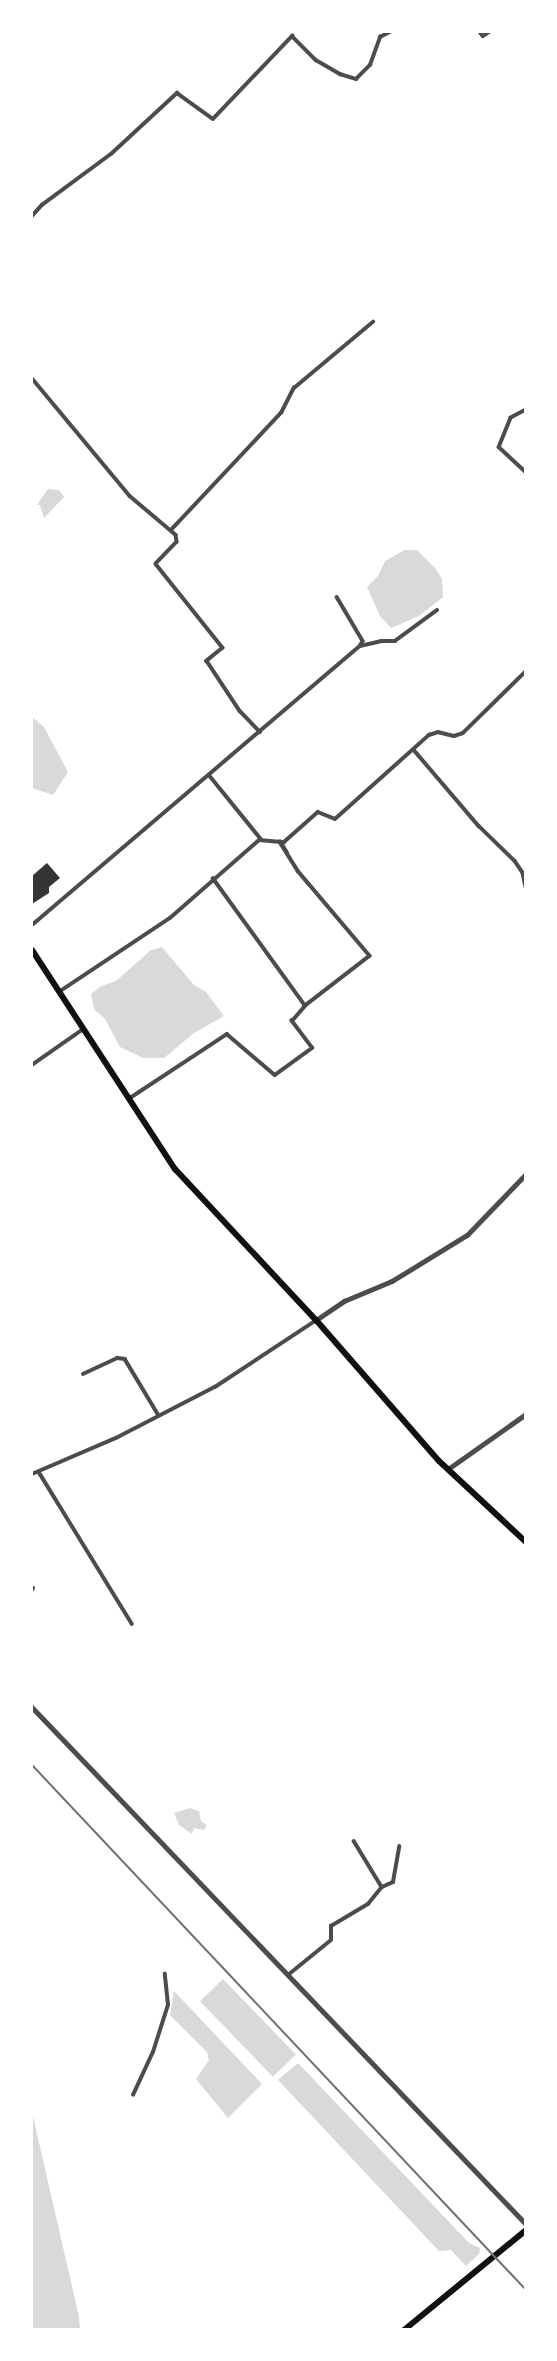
<!DOCTYPE html>
<style>
body{margin:0}
#map{position:relative;width:557px;height:2361px;overflow:hidden;background:#fff;font-family:Signika,sans-serif}
div>[style]{position:absolute}
[style*='--x']{left:calc(var(--x)*1px);top:calc(var(--y)*1px);width:calc(var(--w)*1px);rotate:calc(var(--a)*1deg)}
.water>*{inset:0;background:#d9d9d9;transform-origin:0 0}
.building>*{inset:0;background:#353535}
.minor>*{height:3.5px;margin:-1.75px;padding:0 1.75px;transform-origin:1.75px;border-radius:1.75px;background:#4c4c4c}
.tertiary>*{height:4.5px;margin:-2.25px;padding:0 2.25px;transform-origin:2.25px;border-radius:2.25px;background:#4c4c4c}
.primary>*{height:6px;margin:-3px;padding:0 3px;transform-origin:3px;border-radius:3px;background:#111}
.rail>*{height:2px;margin:-1px;padding:0 1px;transform-origin:1px;border-radius:1px;background:#707070}
span{translate:-50% -50%;white-space:nowrap;text-align:center;line-height:1.15;-webkit-text-stroke:7px #fff;paint-order:stroke}
.frame{position:absolute;inset:0;border:33px solid #fff;pointer-events:none}
</style>
<div id="map">
<div class="water">
<div style="clip-path:polygon(48px 489px,59px 490px,64px 497px,44px 518px,40px 505px,37px 505px)"></div>
<div style="clip-path:polygon(405px 550px,417px 550px,436px 569px,442px 579px,443px 597px,419px 616px,391px 628px,380px 616px,367px 587px,378px 576px,385px 561px)"></div>
<div style="clip-path:polygon(32px 717px,44px 727px,68px 772px,53px 795px,32px 788px)"></div>
<div style="clip-path:polygon(162px 947px,194px 985px,206px 992px,224px 1016px,194px 1033px,164px 1058px,143px 1058px,120px 1047px,105px 1019px,94px 1009px,91px 994px,101px 986px,116px 981px,151px 950px)"></div>
<div style="clip-path:polygon(190px 1808px,199px 1811px,201px 1821px,207px 1825px,204px 1830px,194px 1828px,192px 1834px,179px 1825px,174px 1813px)"></div>
<div style="left:223px;top:1979px;width:105px;height:32px;rotate:46deg"></div>
<div style="clip-path:polygon(174px 1991px,262px 2084px,228px 2118px,196px 2079px,209px 2060px,207px 2052px,170px 2015px)"></div>
<div style="clip-path:polygon(298px 2063px,469px 2243px,480px 2248px,479px 2254px,466px 2266px,451px 2250px,439px 2251px,278px 2080px)"></div>
<div style="clip-path:polygon(32px 2112px,79px 2317px,80px 2329px,32px 2329px)"></div>
</div>
<div class="building">
<div style="clip-path:polygon(47px 863px,60px 878px,49px 887px,49px 893px,32px 904px,32px 876px)"></div>
</div>
<div class="minor">
<div style="--x:480;--y:32;--w:5;--a:53"></div>
<div style="--x:483;--y:36;--w:7;--a:-34"></div>
<div style="--x:32;--y:216;--w:15;--a:-48"></div>
<div style="--x:42;--y:205;--w:86;--a:-36.5"></div>
<div style="--x:111;--y:154;--w:90;--a:-42.7"></div>
<div style="--x:177;--y:93;--w:44;--a:35.8"></div>
<div style="--x:213;--y:119;--w:115;--a:-46.4"></div>
<div style="--x:292;--y:36;--w:34;--a:45"></div>
<div style="--x:316;--y:60;--w:28;--a:30"></div>
<div style="--x:340;--y:74;--w:17;--a:17"></div>
<div style="--x:356;--y:79;--w:20;--a:-45"></div>
<div style="--x:370;--y:65;--w:30;--a:-70"></div>
<div style="--x:380;--y:37;--w:11;--a:-27"></div>
<div style="--x:32;--y:378;--w:153;--a:50.3"></div>
<div style="--x:130;--y:496;--w:60;--a:40.3"></div>
<div style="--x:176;--y:535;--w:7;--a:82"></div>
<div style="--x:177;--y:542;--w:30;--a:134"></div>
<div style="--x:156;--y:564;--w:107;--a:51.4"></div>
<div style="--x:223;--y:648;--w:21;--a:141"></div>
<div style="--x:207;--y:661;--w:60;--a:56.6"></div>
<div style="--x:240;--y:711;--w:29;--a:46"></div>
<div style="--x:526;--y:410;--w:17;--a:152"></div>
<div style="--x:511;--y:418;--w:31;--a:112"></div>
<div style="--x:499;--y:447;--w:37;--a:43"></div>
<div style="--x:171;--y:530;--w:161;--a:-46.8"></div>
<div style="--x:281;--y:413;--w:28;--a:-63"></div>
<div style="--x:294;--y:388;--w:103;--a:-39.9"></div>
<div style="--x:337;--y:597;--w:51;--a:59.4"></div>
<div style="--x:363;--y:641;--w:4;--a:117"></div>
<div style="--x:414;--y:750;--w:100;--a:49.5"></div>
<div style="--x:479;--y:826;--w:50;--a:44.2"></div>
<div style="--x:515;--y:861;--w:14;--a:56"></div>
<div style="--x:523;--y:873;--w:14;--a:78"></div>
<div style="--x:210;--y:776;--w:81;--a:51"></div>
<div style="--x:287;--y:853;--w:13;--a:-122"></div>
<div style="--x:280;--y:842;--w:34;--a:58"></div>
<div style="--x:298;--y:871;--w:111;--a:49.7"></div>
<div style="--x:370;--y:956;--w:83;--a:142.3"></div>
<div style="--x:32;--y:925;--w:431;--a:-40.4"></div>
<div style="--x:360;--y:646;--w:22;--a:-13"></div>
<div style="--x:381;--y:641;--w:14;--a:0"></div>
<div style="--x:395;--y:641;--w:52;--a:-36.4"></div>
<div style="--x:59;--y:992;--w:133;--a:-33.7"></div>
<div style="--x:170;--y:918;--w:118;--a:-41.2"></div>
<div style="--x:259;--y:840;--w:25;--a:5"></div>
<div style="--x:284;--y:842;--w:45;--a:-41.4"></div>
<div style="--x:318;--y:812;--w:18;--a:22"></div>
<div style="--x:335;--y:819;--w:126;--a:-41.8"></div>
<div style="--x:429;--y:735;--w:9;--a:-18"></div>
<div style="--x:438;--y:732;--w:16;--a:14"></div>
<div style="--x:454;--y:736;--w:9;--a:-18"></div>
<div style="--x:463;--y:733;--w:88;--a:-44.5"></div>
<div style="--x:32;--y:1065;--w:61;--a:-35"></div>
<div style="--x:130;--y:1098;--w:116;--a:-33.4"></div>
<div style="--x:227;--y:1034;--w:63;--a:40.5"></div>
<div style="--x:275;--y:1075;--w:46;--a:-36.1"></div>
<div style="--x:312;--y:1048;--w:34;--a:-127"></div>
<div style="--x:292;--y:1021;--w:20;--a:-49"></div>
<div style="--x:305;--y:1006;--w:157;--a:-125.9"></div>
<div style="--x:83;--y:1374;--w:38;--a:-25"></div>
<div style="--x:117;--y:1358;--w:8;--a:7"></div>
<div style="--x:125;--y:1359;--w:64;--a:59"></div>
<div style="--x:39;--y:1472;--w:178;--a:58.5"></div>
<div style="--x:32;--y:1474;--w:91;--a:-23.2"></div>
<div style="--x:116;--y:1438;--w:111;--a:-27.3"></div>
<div style="--x:215;--y:1387;--w:120;--a:-33.4"></div>
<div style="--x:32;--y:1590;--w:2;--a:-63"></div>
<div style="--x:354;--y:1841;--w:54;--a:58.7"></div>
<div style="--x:288;--y:1975;--w:55;--a:-39.1"></div>
<div style="--x:331;--y:1940;--w:14;--a:-90"></div>
<div style="--x:331;--y:1926;--w:43;--a:-30.7"></div>
<div style="--x:368;--y:1904;--w:22;--a:-51"></div>
<div style="--x:382;--y:1887;--w:12;--a:-24"></div>
<div style="--x:393;--y:1882;--w:36;--a:-80"></div>
<div style="--x:133;--y:2095;--w:47;--a:-65.1"></div>
<div style="--x:153;--y:2052;--w:49;--a:-72.3"></div>
<div style="--x:168;--y:2005;--w:31;--a:-96"></div>
</div>
<div class="tertiary">
<div style="--x:316;--y:1320;--w:34;--a:-34"></div>
<div style="--x:344;--y:1301;--w:52;--a:-22.6"></div>
<div style="--x:392;--y:1281;--w:88;--a:-31.5"></div>
<div style="--x:467;--y:1235;--w:85;--a:-46"></div>
<div style="--x:448;--y:1469;--w:95;--a:-35.2"></div>
<div style="--x:32;--y:1707;--w:715;--a:46.3"></div>
</div>
<div class="primary">
<div style="--x:32;--y:950;--w:262;--a:56.9"></div>
<div style="--x:175;--y:1169;--w:207;--a:47"></div>
<div style="--x:316;--y:1320;--w:187;--a:48.9"></div>
<div style="--x:439;--y:1461;--w:119;--a:43"></div>
<div style="--x:404;--y:2330;--w:158;--a:-39.3"></div>
</div>
<div class="rail">
<div style="--x:32;--y:1765;--w:721;--a:46.74"></div>
</div>
<div class="frame"></div>
</div>
